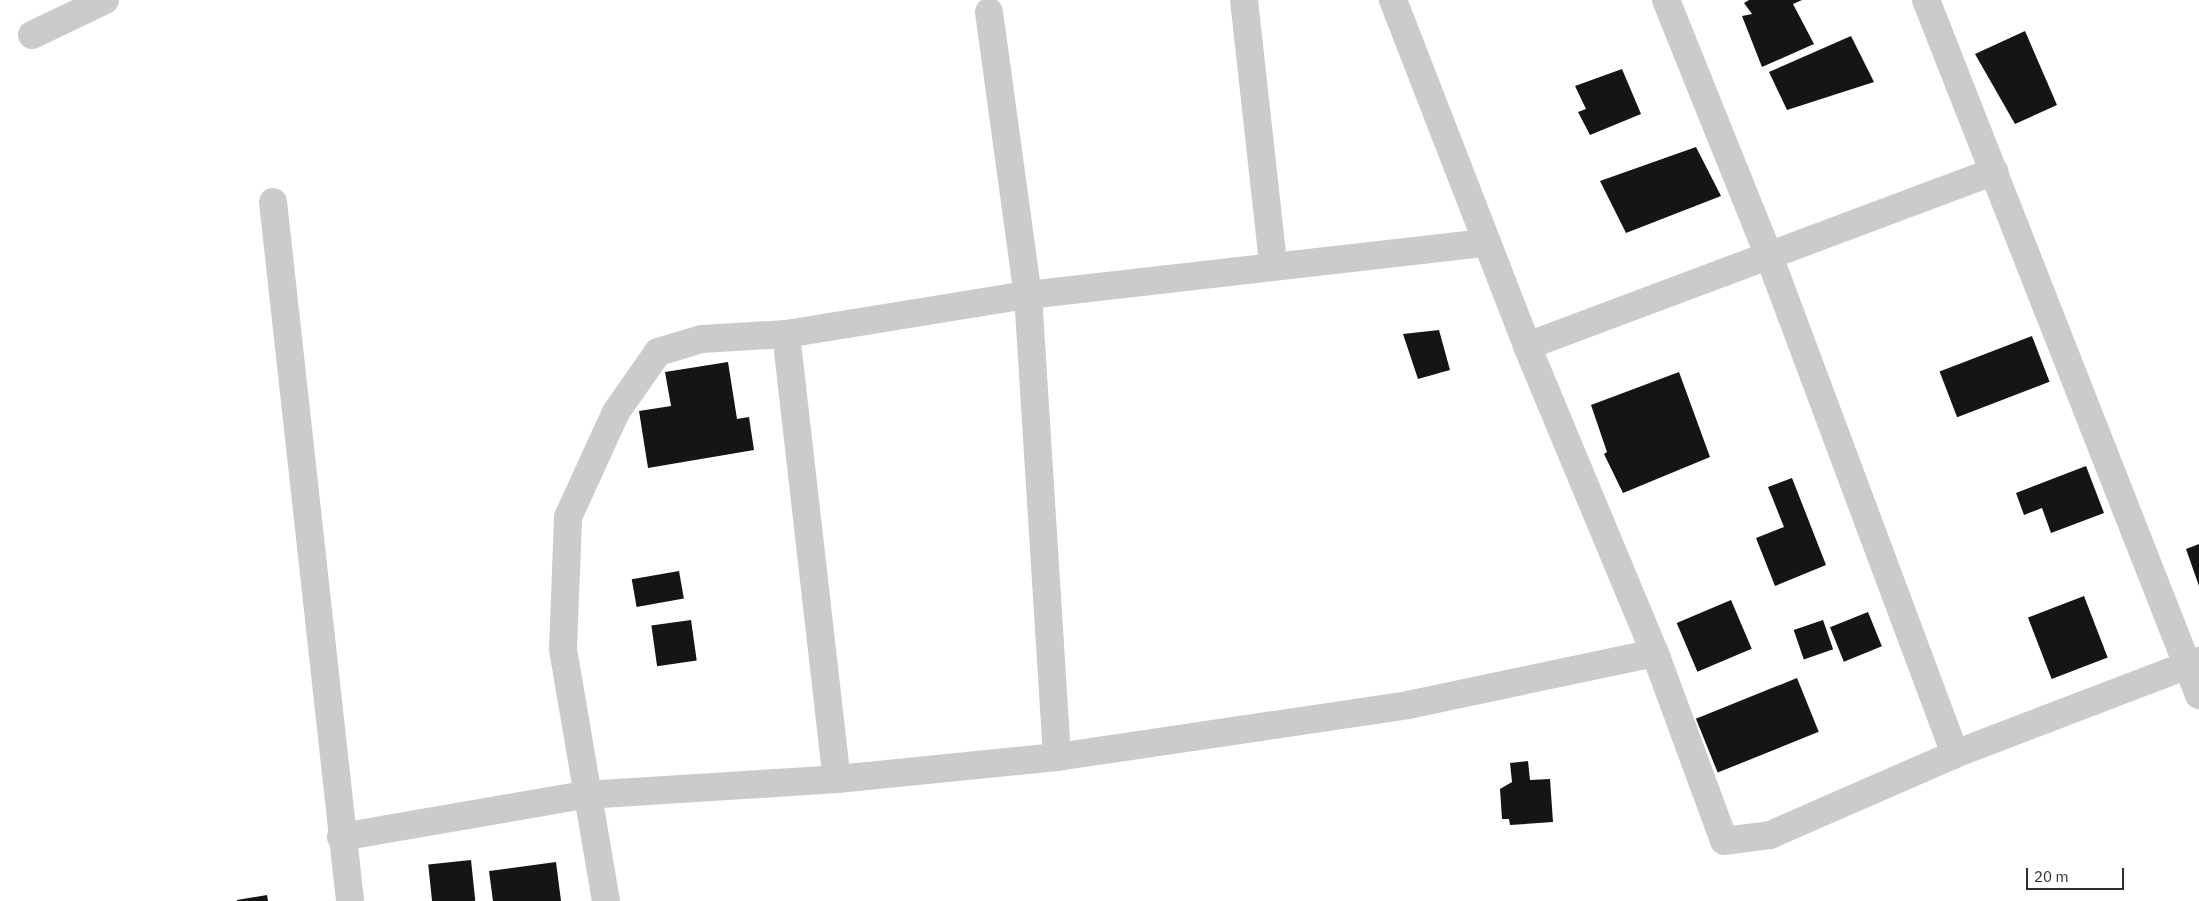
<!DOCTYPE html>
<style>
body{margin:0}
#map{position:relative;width:2199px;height:901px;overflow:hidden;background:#fff;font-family:"IBM Plex Sans",sans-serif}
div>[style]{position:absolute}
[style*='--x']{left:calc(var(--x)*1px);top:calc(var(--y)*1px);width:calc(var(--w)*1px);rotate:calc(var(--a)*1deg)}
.building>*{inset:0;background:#151515;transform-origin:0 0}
.street>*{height:28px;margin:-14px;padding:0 14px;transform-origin:14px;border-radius:14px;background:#cbcbcb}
span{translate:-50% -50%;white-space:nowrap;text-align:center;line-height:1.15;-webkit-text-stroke:5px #fff;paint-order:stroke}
.scale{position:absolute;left:2026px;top:868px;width:98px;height:22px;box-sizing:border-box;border:2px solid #2e2e2e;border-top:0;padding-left:6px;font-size:15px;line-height:18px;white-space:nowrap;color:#2e2e2e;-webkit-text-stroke:4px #fff;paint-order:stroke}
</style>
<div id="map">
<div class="building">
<div style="clip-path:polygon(1749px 0,1802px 0,1793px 4px,1814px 44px,1762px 67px,1742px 16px,1752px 14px,1744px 3px)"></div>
<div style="clip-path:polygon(2025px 31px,2057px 105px,2015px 124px,1975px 54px)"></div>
<div style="clip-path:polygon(1851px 36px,1874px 82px,1787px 110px,1769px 72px)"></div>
<div style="clip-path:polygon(1622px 69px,1641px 114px,1590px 135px,1578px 112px,1586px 109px,1575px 86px)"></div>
<div style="clip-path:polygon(1696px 147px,1721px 196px,1626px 233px,1600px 181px)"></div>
<div style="clip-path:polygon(1439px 330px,1450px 370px,1418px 379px,1403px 334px)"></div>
<div style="left:2032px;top:336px;width:49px;height:99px;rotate:69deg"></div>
<div style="clip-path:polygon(728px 362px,737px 419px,749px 417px,754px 450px,648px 468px,639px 411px,671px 406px,665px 372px)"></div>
<div style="clip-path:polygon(1679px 372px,1710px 457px,1623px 493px,1604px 454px,1607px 452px,1591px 405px)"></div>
<div style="clip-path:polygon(2086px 466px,2104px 513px,2051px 533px,2042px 508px,2024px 515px,2016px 493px)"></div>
<div style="clip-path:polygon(1792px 478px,1826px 565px,1775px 586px,1756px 538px,1784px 527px,1768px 487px)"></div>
<div style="clip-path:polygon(2199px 544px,2199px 586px,2186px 549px)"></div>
<div style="left:679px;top:571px;width:28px;height:48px;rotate:80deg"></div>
<div style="left:2084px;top:596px;width:66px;height:60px;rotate:69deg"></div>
<div style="left:1731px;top:600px;width:53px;height:59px;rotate:67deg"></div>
<div style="left:1868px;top:612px;width:37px;height:41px;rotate:68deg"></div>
<div style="left:691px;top:620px;width:41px;height:40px;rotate:82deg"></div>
<div style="left:1823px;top:620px;width:31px;height:31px;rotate:71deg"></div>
<div style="left:1797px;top:678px;width:58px;height:109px;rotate:68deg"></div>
<div style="clip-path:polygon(1528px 761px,1530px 780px,1550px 779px,1553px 822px,1510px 825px,1509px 819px,1502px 819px,1500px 789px,1512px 782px,1510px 763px)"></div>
<div style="left:471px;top:860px;width:41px;height:43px;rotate:84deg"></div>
<div style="clip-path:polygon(556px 862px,561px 901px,493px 901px,489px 871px)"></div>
<div style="clip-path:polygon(267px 895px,268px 901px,237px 901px,237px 900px)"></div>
</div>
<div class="street">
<div style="--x:1244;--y:0;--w:266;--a:83.7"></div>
<div style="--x:1393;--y:0;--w:371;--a:68.8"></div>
<div style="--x:1527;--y:346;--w:333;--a:67.4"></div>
<div style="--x:1655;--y:653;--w:200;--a:69.8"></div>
<div style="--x:1724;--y:841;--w:46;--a:-7.4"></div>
<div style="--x:1770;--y:835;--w:202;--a:-23.6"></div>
<div style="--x:1955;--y:754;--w:261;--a:-20.9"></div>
<div style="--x:1666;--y:0;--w:276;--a:68.1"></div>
<div style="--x:1769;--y:256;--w:532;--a:69.52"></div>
<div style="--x:1926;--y:0;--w:747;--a:68.55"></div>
<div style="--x:989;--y:12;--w:286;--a:82.2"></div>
<div style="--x:1028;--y:295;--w:463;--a:86.4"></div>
<div style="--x:32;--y:35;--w:81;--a:-25.6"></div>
<div style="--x:273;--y:202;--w:703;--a:83.71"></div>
<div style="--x:786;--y:334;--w:448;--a:83.5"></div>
<div style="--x:1527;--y:346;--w:499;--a:-20.5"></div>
<div style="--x:341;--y:837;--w:248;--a:-9.8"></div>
<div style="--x:585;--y:795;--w:253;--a:-3.6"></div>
<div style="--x:837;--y:779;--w:221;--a:-5.7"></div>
<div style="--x:1057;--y:757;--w:355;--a:-8.4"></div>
<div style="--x:1408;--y:705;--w:252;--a:-11.9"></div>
<div style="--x:606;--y:901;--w:256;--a:-99.7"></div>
<div style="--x:563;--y:649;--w:132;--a:-87.8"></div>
<div style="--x:568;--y:517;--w:115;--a:-65.4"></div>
<div style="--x:616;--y:412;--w:73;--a:-55"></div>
<div style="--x:658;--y:352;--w:46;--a:-16.5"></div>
<div style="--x:702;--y:339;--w:84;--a:-3.4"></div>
<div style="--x:786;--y:334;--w:245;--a:-9.2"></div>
<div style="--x:1028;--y:295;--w:462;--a:-6.5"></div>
</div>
<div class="scale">20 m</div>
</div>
